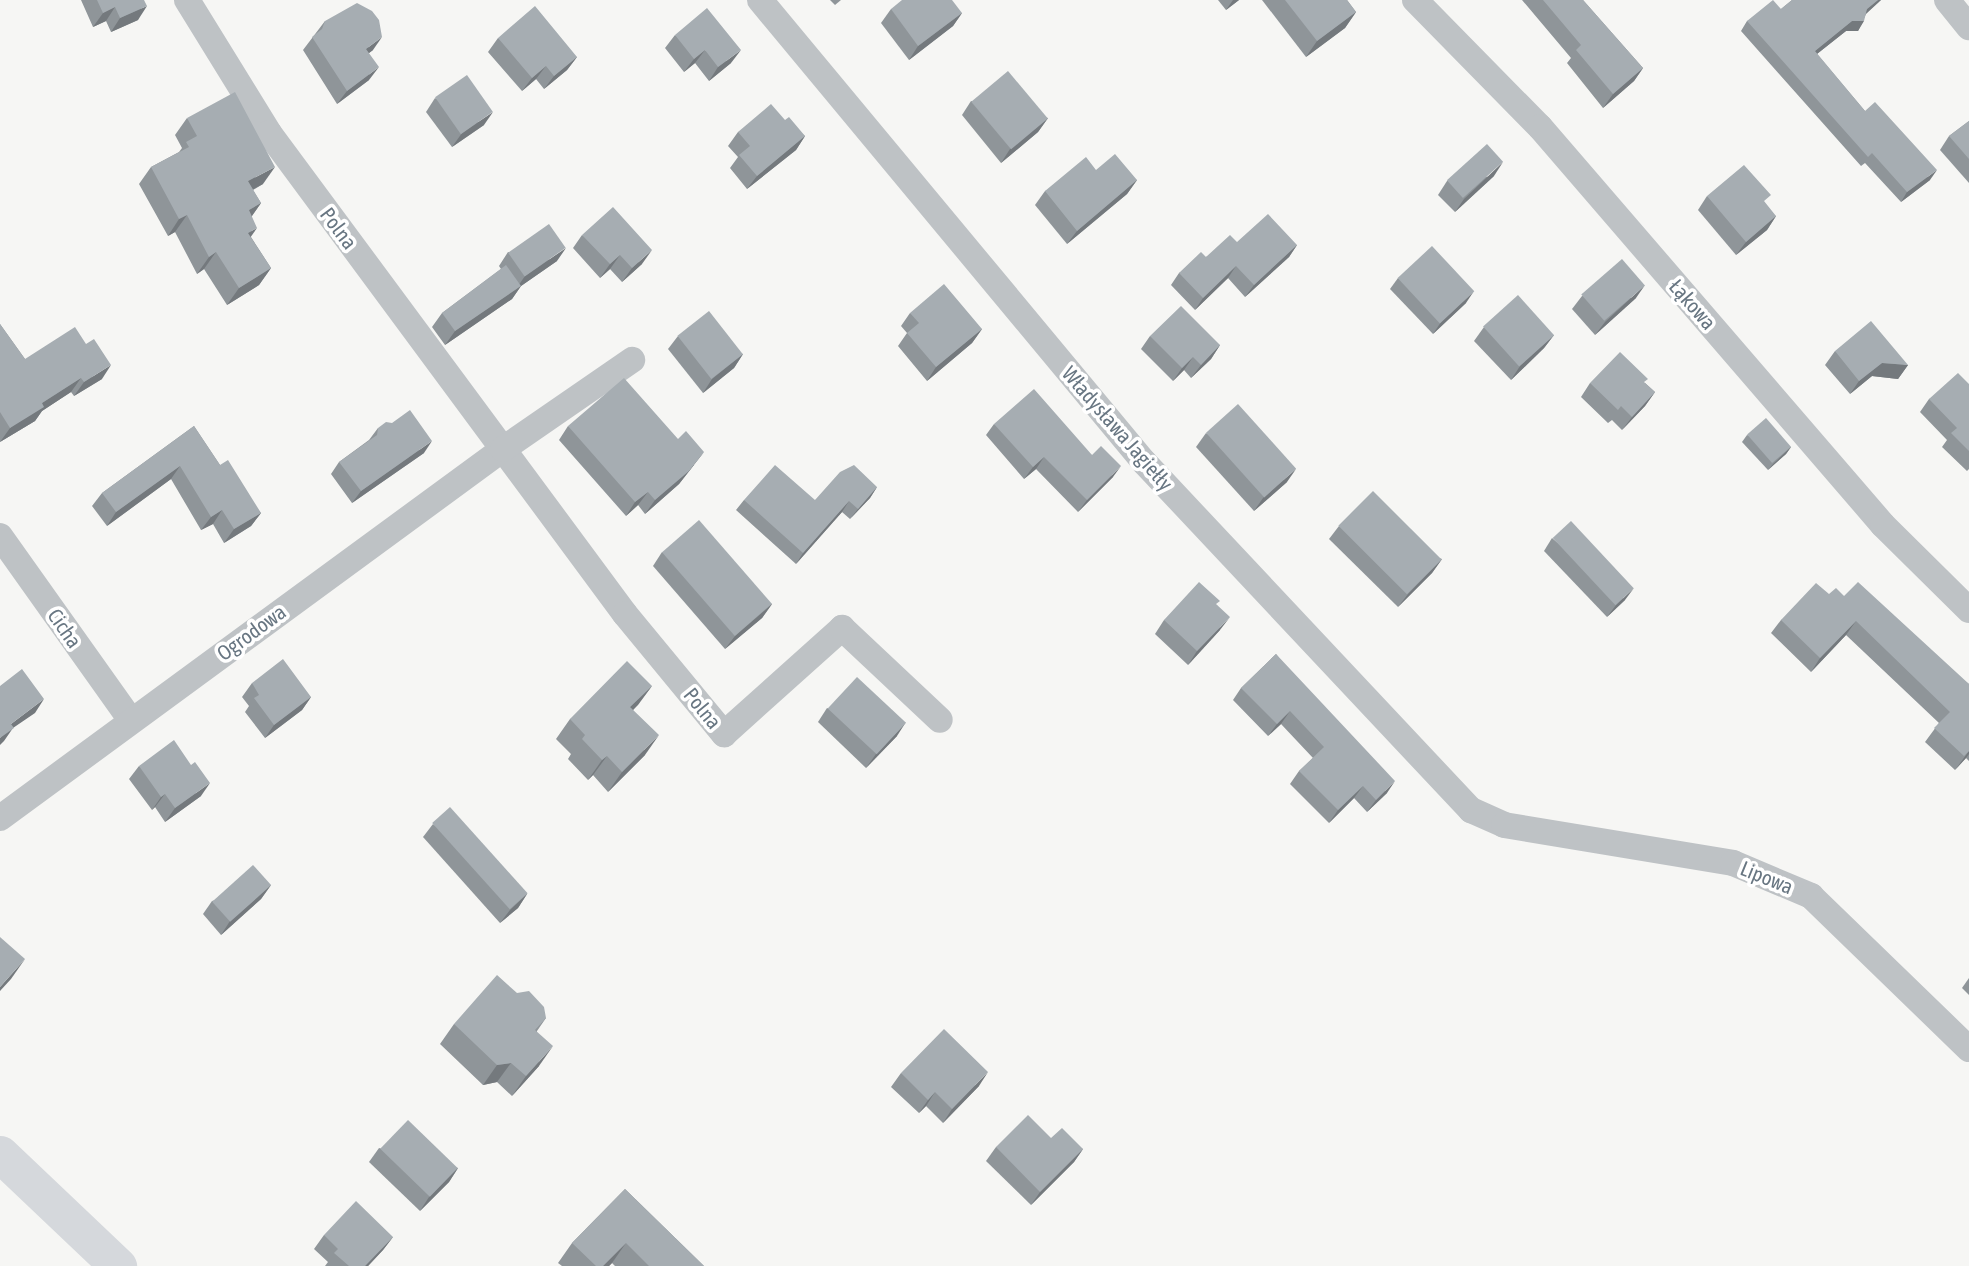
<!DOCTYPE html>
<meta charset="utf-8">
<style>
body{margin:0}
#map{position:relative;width:1969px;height:1266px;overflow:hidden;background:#f6f6f4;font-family:"Asap Condensed",sans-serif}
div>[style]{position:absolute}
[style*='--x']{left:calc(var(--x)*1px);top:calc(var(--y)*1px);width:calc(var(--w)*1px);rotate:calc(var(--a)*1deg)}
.minor>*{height:26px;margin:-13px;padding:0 13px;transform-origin:13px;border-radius:13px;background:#bec2c5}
.secondary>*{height:37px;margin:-18.5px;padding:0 18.5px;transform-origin:18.5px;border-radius:18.5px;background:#d5d8dc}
.wall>*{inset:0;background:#8f9599}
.shaded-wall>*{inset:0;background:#74797d}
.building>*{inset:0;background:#a6adb2;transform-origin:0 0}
span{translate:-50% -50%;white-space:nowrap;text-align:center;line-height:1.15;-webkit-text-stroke:7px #fff;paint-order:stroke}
.street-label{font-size:21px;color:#687682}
</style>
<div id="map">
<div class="minor">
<div style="--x:187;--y:0;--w:156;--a:58.3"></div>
<div style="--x:269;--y:133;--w:598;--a:53.49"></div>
<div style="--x:625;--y:614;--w:156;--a:50.5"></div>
<div style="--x:724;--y:734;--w:159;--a:-41.9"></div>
<div style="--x:842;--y:628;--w:134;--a:43.2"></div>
<div style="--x:760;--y:0;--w:601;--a:50.27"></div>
<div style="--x:1144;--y:462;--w:478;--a:46.8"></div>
<div style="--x:1471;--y:810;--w:36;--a:24"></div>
<div style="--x:1504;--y:825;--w:232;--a:9.4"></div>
<div style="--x:1733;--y:863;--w:85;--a:22.9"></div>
<div style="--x:1811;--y:896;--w:220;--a:44.1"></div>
<div style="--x:1415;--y:0;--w:178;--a:45.5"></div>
<div style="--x:1540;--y:127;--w:525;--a:49.24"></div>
<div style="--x:1883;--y:525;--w:121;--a:44.7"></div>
<div style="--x:1947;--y:0;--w:35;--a:51"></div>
<div style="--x:0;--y:536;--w:226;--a:54.6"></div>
<div style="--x:0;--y:818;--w:624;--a:-36.26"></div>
<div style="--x:503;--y:449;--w:157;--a:-34.6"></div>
</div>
<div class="secondary">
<div style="--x:0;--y:1154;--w:163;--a:43.5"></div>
</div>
<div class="wall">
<div style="clip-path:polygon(81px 0,144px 0,138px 20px,111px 32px,106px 21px,93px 27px)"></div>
<div style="clip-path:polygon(830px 0,841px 0,835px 5px)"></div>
<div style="clip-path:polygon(1218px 0,1239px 0,1226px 10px)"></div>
<div style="clip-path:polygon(1262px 0,1347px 0,1356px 12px,1345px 28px,1306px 57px)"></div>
<div style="clip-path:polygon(1522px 0,1583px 0,1643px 68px,1634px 81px,1603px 108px,1567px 63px,1571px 58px)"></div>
<div style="clip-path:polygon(1792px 0,1881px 0,1866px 14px,1858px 31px,1846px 31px,1817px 54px,1865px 111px,1930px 180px,1901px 202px,1865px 163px,1861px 166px,1741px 31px,1747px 21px,1781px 9px)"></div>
<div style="clip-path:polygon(891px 9px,962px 13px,953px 26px,909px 60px,881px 23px)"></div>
<div style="clip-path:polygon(325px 21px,373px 50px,369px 53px,369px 80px,337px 104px,303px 50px)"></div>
<div style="clip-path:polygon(675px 35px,731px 63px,709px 81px,695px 63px,684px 72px,665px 48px)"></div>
<div style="clip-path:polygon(498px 38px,577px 57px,567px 70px,544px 89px,536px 79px,522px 91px,488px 52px)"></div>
<div style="clip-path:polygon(435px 98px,484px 125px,452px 147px,426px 112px)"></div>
<div style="clip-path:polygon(971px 101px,1048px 118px,1038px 132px,1001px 163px,962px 115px)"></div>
<div style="clip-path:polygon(187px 118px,263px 184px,253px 190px,261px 203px,252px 216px,251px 237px,271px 268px,259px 285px,227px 305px,204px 269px,197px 274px,175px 232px,168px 236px,139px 184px,151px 167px,179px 152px,182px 148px,175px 135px)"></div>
<div style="clip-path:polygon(785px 120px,805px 136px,796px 150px,747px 189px,730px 168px,738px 157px,728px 146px,738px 132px)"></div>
<div style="clip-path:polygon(1969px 121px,1969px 183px,1940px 150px,1949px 136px)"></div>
<div style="clip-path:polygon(1096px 170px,1137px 180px,1127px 194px,1067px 244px,1035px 205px,1045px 191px)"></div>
<div style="clip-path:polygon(1494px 176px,1455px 212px,1438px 195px,1447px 181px)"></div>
<div style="clip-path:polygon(1707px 196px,1776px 216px,1767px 230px,1736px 255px,1698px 210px)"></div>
<div style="clip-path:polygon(582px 235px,642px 264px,622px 282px,610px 269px,600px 278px,573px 248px)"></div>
<div style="clip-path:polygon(1237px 242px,1297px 245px,1289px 257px,1245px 297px,1228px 278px,1195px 310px,1171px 285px,1179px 273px,1206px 257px)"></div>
<div style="clip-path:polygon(508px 252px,557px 261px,521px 286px,512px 299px,445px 345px,432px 327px,442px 313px,501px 269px,499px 266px)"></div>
<div style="clip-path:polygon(1398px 278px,1466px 303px,1433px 334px,1390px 289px)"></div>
<div style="clip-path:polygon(1582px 296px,1636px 298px,1595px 335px,1572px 309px)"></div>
<div style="clip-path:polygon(910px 313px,982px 329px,972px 343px,927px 381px,898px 346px,907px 333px,901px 326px)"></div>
<div style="clip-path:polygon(0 324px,25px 359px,102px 379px,74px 396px,71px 392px,42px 411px,35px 421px,0 442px)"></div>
<div style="clip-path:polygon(1484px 327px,1554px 335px,1544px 348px,1511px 380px,1474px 341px)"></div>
<div style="clip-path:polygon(678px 336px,743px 354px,734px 368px,703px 393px,668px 349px)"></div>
<div style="clip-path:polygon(1150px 336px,1220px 345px,1211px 359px,1191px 378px,1184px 370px,1173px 381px,1141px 349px)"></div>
<div style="clip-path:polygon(1835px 351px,1908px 365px,1898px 379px,1872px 376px,1850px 394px,1825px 365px)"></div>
<div style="clip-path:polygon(1590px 383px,1645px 383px,1655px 392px,1645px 406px,1622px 430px,1612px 420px,1608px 423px,1581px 397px)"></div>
<div style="clip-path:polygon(1969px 384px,1969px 469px,1967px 471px,1942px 447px,1947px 440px,1920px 412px,1929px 399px)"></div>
<div style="clip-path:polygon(994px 424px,1092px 455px,1113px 477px,1078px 512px,1036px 469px,1024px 479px,986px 435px)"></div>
<div style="clip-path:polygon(194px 426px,220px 465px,261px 513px,251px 526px,224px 543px,213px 524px,201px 530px,171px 479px,107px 526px,92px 506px,102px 493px)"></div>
<div style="clip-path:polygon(568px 426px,694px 465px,679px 484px,645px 514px,638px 505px,626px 516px,559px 440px)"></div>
<div style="clip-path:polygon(378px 428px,424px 453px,352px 503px,331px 474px,339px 462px,369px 440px)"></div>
<div style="clip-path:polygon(1206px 433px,1287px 482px,1254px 511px,1196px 447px)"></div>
<div style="clip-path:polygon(1747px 435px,1791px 447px,1786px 454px,1768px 470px,1742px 442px)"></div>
<div style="clip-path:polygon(877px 487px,870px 498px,850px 519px,842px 512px,796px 564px,736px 510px,744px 500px,815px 500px)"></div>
<div style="clip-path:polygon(1339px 526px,1442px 559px,1432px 573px,1398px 607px,1329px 539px)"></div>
<div style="clip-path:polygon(1552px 538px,1625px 600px,1607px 617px,1544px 551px)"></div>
<div style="clip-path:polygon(662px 552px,772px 604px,762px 618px,725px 649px,653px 566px)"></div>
<div style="clip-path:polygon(1829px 594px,1844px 596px,1969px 684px,1969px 761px,1966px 758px,1955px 770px,1925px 742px,1939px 723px,1846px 635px,1811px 672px,1771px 633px,1781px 620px)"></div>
<div style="clip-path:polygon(1217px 605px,1220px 630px,1188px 665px,1155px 634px,1164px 620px)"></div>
<div style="clip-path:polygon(1276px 654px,1387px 793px,1367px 812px,1354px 798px,1329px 823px,1290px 784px,1299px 771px,1313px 758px,1281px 724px,1268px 736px,1233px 700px,1241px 688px)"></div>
<div style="clip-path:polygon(252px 683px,311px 697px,302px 710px,265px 738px,245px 712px,249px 706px,242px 697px)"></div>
<div style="clip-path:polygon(652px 686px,633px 710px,645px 755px,608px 792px,593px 775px,588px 780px,568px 759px,571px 754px,556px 739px,570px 719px)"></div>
<div style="clip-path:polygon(827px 708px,897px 736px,866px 768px,818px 722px)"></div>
<div style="clip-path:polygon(139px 766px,201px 796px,165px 822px,155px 807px,152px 810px,129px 779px)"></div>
<div style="clip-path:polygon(433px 824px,527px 894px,518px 908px,500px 923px,423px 837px)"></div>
<div style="clip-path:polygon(271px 885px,261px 899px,221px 935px,203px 914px,212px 901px)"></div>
<div style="clip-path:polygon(1969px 978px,1969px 995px,1962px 988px)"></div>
<div style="clip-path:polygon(546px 1018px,537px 1031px,539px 1066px,512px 1096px,497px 1082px,483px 1085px,440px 1044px,454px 1024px)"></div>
<div style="clip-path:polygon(901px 1073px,979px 1086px,943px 1123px,926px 1106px,919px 1113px,891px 1087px)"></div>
<div style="clip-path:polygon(1051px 1138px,1083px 1149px,1074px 1162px,1031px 1205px,986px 1161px,996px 1147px)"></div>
<div style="clip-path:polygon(379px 1148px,458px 1168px,449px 1182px,420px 1211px,369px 1162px)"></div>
<div style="clip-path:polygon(625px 1189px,704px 1266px,615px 1266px,612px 1263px,609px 1266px,562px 1266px,558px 1263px,572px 1243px)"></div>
<div style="clip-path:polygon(324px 1235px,393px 1237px,383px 1250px,368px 1266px,325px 1266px,328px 1262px,314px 1249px)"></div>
</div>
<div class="shaded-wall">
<div style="clip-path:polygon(1233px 0,1239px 0,1226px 10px)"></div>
<div style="clip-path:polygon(1878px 0,1881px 0,1860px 19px,1867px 9px)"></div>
<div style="clip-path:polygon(147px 6px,138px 20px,111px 32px,120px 18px)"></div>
<div style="clip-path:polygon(115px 7px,106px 21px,93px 27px,103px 13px)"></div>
<div style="clip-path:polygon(1356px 12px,1345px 28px,1306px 57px,1317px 41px)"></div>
<div style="clip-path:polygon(962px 13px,953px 26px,909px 60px,918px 46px)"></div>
<div style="clip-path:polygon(1852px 21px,1864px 21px,1858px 31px,1846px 31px,1808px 61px,1815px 51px)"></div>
<div style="clip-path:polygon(382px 37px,373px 50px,357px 62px,366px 49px)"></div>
<div style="clip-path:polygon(705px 50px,695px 63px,684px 72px,694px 59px)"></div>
<div style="clip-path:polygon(741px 50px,731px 63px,709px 81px,718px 67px)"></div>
<div style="clip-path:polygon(577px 57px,567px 70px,544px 89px,554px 76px)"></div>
<div style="clip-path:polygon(546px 66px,536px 79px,522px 91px,532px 78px)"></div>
<div style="clip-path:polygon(379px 67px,369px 80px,337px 104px,347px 91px)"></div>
<div style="clip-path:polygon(1643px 68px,1634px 81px,1603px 108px,1613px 94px)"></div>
<div style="clip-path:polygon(493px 112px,484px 125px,452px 147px,462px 133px)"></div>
<div style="clip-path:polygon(1048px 118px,1038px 132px,1001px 163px,1010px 149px)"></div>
<div style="clip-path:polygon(805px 136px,796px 150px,747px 189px,757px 176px)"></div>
<div style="clip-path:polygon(1503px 162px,1494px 176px,1455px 212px,1464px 199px)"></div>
<div style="clip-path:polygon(275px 167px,263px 184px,237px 198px,248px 181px)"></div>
<div style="clip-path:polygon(1937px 170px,1930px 180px,1901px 202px,1907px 192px)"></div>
<div style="clip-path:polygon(1137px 180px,1127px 194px,1067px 244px,1077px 231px)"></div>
<div style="clip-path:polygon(261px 203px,249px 220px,249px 210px)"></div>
<div style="clip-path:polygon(187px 215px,175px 232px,168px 236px,179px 219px)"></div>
<div style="clip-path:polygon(1776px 216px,1767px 230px,1736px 255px,1746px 242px)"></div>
<div style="clip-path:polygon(257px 228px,245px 245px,248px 233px)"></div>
<div style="clip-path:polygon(1297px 245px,1289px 257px,1245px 297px,1254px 285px)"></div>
<div style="clip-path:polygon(566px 248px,557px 261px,521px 286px,512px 299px,445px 345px,455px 331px,516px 289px,525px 276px)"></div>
<div style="clip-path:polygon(652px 250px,642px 264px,622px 282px,632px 268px)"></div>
<div style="clip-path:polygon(216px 252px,204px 269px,197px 274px,209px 257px)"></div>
<div style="clip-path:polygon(620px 255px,610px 269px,600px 278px,610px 264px)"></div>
<div style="clip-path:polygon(1236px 266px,1228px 278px,1195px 310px,1203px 298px)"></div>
<div style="clip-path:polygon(271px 268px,259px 285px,227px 305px,239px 288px)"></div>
<div style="clip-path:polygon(1645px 285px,1636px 298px,1595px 335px,1605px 322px)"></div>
<div style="clip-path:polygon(1474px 291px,1466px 303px,1433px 334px,1441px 322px)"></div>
<div style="clip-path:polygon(982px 329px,972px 343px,927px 381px,936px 367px)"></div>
<div style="clip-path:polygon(1554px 335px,1544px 348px,1511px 380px,1520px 366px)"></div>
<div style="clip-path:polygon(1220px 345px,1211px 359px,1191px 378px,1201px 365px)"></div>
<div style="clip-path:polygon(743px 354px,734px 368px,703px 393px,712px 379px)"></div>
<div style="clip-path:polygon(1193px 357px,1184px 370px,1173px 381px,1182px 368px)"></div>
<div style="clip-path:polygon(1882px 363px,1908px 365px,1898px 379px,1872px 376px,1850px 394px,1859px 381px)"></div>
<div style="clip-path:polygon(111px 365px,102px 379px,74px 396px,84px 382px)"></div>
<div style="clip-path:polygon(81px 378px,71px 392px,42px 411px,35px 421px,0 442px,10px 428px,42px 403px)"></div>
<div style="clip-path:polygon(1655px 392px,1645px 406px,1622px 430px,1632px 417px)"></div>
<div style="clip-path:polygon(432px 441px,424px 453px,352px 503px,361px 491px)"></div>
<div style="clip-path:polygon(1791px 447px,1786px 454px,1768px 470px,1773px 464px)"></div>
<div style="clip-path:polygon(704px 452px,679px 484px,645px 514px,655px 500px)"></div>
<div style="clip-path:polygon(1044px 457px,1036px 469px,1024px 479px,1033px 467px)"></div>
<div style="clip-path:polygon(180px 466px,171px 479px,107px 526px,116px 512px)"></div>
<div style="clip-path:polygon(1121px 466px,1113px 477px,1078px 512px,1087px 500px)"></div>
<div style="clip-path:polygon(1296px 469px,1287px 482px,1254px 511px,1263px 498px)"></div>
<div style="clip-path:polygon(877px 487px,870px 498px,850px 519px,858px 509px)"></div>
<div style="clip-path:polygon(648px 492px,638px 505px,626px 516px,635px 502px)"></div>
<div style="clip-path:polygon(849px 501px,842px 512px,796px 564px,803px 553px)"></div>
<div style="clip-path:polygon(222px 510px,213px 524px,201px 530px,211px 517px)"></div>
<div style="clip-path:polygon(261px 513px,251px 526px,224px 543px,234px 529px)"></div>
<div style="clip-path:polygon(1442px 559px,1432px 573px,1398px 607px,1408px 594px)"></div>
<div style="clip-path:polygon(1634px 588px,1625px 600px,1607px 617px,1616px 605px)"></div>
<div style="clip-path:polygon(772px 604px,762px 618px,725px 649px,735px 636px)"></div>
<div style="clip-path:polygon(1230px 617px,1220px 630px,1188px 665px,1197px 651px)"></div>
<div style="clip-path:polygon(1856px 621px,1846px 635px,1811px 672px,1820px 658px)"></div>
<div style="clip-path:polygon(652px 686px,638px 705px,617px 726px,630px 707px)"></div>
<div style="clip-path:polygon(311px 697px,302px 710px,265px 738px,274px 725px)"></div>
<div style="clip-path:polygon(44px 699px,35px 713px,13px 728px,4px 741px,0 745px,0 738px,11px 724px)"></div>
<div style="clip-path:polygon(1290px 711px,1281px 724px,1268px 736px,1277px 724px)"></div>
<div style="clip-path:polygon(906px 722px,897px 736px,866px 768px,876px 754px)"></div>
<div style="clip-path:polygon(659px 735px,645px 755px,608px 792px,622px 772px)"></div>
<div style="clip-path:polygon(1969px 751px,1969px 754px,1966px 758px,1955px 770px)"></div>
<div style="clip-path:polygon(607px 756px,593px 775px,588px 780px,602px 760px)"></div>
<div style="clip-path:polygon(1395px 781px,1387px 793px,1367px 812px,1376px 800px)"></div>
<div style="clip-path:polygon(210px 783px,201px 796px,165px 822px,175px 808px)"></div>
<div style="clip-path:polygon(1363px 786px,1354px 798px,1329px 823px,1338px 810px)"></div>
<div style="clip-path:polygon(165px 794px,155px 807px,152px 810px,161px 797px)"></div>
<div style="clip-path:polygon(271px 885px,261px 899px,221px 935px,230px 921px)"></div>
<div style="clip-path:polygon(527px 894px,518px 908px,500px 923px,510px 910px)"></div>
<div style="clip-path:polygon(25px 959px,11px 979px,0 991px,0 987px)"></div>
<div style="clip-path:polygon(553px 1046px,539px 1066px,512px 1096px,526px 1076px)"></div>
<div style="clip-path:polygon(511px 1063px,497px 1082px,483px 1085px,497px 1065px)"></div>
<div style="clip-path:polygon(988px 1072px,979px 1086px,943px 1123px,952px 1109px)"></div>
<div style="clip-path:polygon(935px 1092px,926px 1106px,919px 1113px,928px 1100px)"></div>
<div style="clip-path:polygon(1083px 1149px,1074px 1162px,1031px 1205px,1040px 1192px)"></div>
<div style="clip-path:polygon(458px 1168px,449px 1182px,420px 1211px,429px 1197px)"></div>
<div style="clip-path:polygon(393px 1237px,383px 1250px,368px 1266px,365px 1266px)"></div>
<div style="clip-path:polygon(626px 1243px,612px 1263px,609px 1266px,603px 1266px)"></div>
</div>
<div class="building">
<div style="clip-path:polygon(97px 0,144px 0,147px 6px,120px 18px,115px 7px,103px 13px)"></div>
<div style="clip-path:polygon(902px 0,952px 0,962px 13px,918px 46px,891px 9px)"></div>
<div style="clip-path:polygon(1285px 0,1347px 0,1356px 12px,1317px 41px)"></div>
<div style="clip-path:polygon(1543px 0,1583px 0,1643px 68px,1613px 94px,1576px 50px,1581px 45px)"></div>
<div style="clip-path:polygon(1773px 0,1781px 9px,1792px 0,1878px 0,1867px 9px,1864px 21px,1852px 21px,1815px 51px,1865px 111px,1875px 102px,1937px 170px,1907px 192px,1872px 153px,1868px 157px,1747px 21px)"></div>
<div style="clip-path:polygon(357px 3px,372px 11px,379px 20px,382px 37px,366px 49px,379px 67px,347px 91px,312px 37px,322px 29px,325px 21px)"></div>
<div style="clip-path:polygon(535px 6px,577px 57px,554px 76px,546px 66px,532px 78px,498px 38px)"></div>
<div style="clip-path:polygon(707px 8px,741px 50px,718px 67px,705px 50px,694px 59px,675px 35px)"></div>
<div style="left:1008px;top:71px;width:62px;height:48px;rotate:50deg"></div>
<div style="left:467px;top:75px;width:45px;height:39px;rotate:55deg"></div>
<div style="clip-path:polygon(235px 92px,275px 167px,248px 181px,261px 203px,249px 210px,257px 228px,248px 233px,271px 268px,239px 288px,216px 252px,209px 257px,187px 215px,179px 219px,151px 167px,189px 147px,186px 142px,197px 136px,187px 118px)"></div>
<div style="clip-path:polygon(771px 104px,785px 120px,789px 117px,805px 136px,757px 176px,739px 155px,750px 146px,738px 132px)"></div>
<div style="clip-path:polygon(1969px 121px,1969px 159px,1949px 136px)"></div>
<div style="left:1487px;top:144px;width:24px;height:54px;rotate:48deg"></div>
<div style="clip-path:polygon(1115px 154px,1137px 180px,1077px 231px,1045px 191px,1086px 157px,1096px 170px)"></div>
<div style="clip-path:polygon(1744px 165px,1771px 195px,1764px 201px,1776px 216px,1746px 242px,1707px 196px)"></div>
<div style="clip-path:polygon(613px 207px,652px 250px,632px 268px,620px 255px,610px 264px,582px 235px)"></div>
<div style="clip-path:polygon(1268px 214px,1297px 245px,1254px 285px,1236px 266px,1203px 298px,1179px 273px,1201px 252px,1206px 257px,1230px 235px,1237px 242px)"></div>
<div style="left:549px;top:224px;width:29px;height:50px;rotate:55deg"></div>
<div style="left:1432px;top:246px;width:62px;height:47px;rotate:47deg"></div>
<div style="left:1622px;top:259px;width:35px;height:54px;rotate:49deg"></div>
<div style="clip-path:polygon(506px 265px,521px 286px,455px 331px,442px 313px)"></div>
<div style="clip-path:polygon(944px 284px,982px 329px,936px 367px,907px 333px,919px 323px,910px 313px)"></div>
<div style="left:1518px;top:295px;width:54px;height:47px;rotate:48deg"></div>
<div style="clip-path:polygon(1181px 306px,1220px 345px,1201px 365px,1193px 357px,1182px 368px,1150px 336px)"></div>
<div style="left:709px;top:311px;width:55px;height:40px;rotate:52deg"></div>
<div style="clip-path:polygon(1871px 321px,1908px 365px,1882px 363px,1859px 381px,1835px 351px)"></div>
<div style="clip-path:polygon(0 324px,25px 359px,75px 327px,86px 344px,94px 339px,111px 365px,84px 382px,81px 378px,42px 403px,44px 407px,10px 428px,0 412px)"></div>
<div style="clip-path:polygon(1620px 352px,1648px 379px,1644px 382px,1655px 392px,1632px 417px,1621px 406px,1618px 410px,1590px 383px)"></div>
<div style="clip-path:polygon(1958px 373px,1969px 384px,1969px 451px,1951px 433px,1957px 428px,1929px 399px)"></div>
<div style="clip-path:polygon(624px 378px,678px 439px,686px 431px,704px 452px,689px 471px,655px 500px,648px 492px,635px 502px,568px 426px)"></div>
<div style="clip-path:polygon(1034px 389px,1092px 455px,1101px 446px,1121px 466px,1087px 500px,1044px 457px,1033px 467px,994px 424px)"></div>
<div style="left:1238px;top:404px;width:87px;height:43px;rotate:48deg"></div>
<div style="clip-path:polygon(410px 410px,432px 441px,361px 491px,339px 462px,377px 435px,378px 428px,386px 422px,392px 423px)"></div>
<div style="left:1766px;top:418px;width:38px;height:25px;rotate:49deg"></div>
<div style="clip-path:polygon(194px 426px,220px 465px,228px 460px,261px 513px,234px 529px,222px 510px,211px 517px,180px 466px,116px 512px,102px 493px)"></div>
<div style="clip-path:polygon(775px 465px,815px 500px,840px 472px,854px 465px,877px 487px,858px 509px,849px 501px,803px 553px,744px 500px)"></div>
<div style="left:1373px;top:491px;width:97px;height:49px;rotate:45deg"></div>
<div style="left:699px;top:520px;width:111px;height:49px;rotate:49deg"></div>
<div style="left:1571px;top:521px;width:92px;height:25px;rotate:47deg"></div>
<div style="clip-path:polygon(1199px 582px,1220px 601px,1216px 604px,1230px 617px,1197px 651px,1164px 620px)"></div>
<div style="clip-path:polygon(1858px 582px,1969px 684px,1969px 751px,1964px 756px,1934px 728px,1950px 712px,1856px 621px,1820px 658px,1781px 620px,1816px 583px,1829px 594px,1836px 588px,1844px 596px)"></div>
<div style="clip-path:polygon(1276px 654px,1395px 781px,1376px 800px,1363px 786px,1338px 810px,1299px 771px,1324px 747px,1290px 711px,1277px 724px,1241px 688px)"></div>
<div style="clip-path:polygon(283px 659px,311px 697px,274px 725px,254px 698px,259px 695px,252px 683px)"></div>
<div style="clip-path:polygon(627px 661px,652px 686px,630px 707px,659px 735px,622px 772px,607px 756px,602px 760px,582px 739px,585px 735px,570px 719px)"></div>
<div style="clip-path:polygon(22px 669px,44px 699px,11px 724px,14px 728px,0 738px,0 686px)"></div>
<div style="left:857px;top:677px;width:67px;height:43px;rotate:43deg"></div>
<div style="clip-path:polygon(174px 740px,191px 765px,195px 762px,210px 783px,175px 808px,165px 794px,161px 797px,139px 766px)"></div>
<div style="left:450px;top:807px;width:116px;height:24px;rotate:48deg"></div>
<div style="left:253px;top:865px;width:27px;height:55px;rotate:48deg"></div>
<div style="clip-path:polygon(0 937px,25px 959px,0 987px)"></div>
<div style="clip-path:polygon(497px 975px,517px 993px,529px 991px,544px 1007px,546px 1018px,535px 1030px,553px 1046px,526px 1076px,511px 1063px,497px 1065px,454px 1024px)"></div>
<div style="clip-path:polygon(944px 1029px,988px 1072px,952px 1109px,935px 1092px,928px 1100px,901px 1073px)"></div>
<div style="clip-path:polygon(1028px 1115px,1051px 1138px,1062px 1128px,1083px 1149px,1040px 1192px,996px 1147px)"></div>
<div style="left:408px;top:1120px;width:69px;height:40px;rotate:44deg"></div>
<div style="clip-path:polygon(625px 1189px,704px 1266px,649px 1266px,626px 1243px,603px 1266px,596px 1266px,572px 1243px)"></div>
<div style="clip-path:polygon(356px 1201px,393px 1237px,365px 1266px,349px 1266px,334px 1253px,338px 1249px,324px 1235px)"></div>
</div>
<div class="street-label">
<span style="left:339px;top:228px;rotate:53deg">Polna</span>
<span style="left:1693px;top:304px;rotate:49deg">Łąkowa</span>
<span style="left:1118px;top:428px;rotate:49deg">Władysława Jagiełły</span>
<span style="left:65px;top:628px;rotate:55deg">Cicha</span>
<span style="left:251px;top:632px;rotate:-36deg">Ogrodowa</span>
<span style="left:703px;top:708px;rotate:51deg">Polna</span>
<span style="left:1767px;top:877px;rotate:22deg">Lipowa</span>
</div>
</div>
